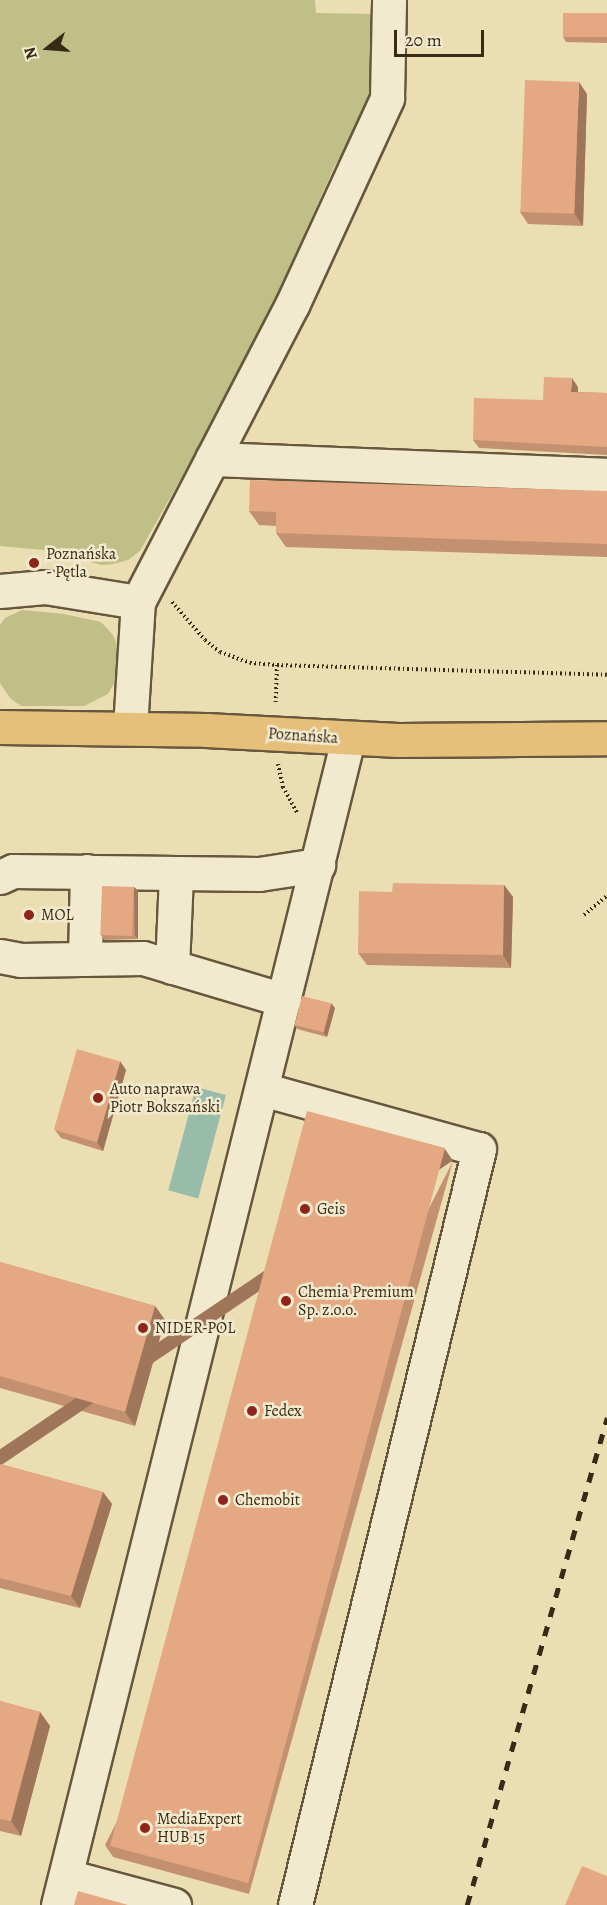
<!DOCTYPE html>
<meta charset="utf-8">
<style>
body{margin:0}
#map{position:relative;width:607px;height:1905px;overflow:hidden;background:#ebdeb3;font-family:Alegreya,serif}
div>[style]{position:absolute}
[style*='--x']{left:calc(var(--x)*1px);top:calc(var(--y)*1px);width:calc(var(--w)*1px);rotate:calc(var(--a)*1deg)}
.green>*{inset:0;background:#bfbf87}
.water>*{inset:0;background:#98bcaa;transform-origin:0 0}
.path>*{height:4px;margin-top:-2px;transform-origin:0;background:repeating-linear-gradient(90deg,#392a16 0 1.5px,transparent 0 4.5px)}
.roads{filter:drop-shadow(2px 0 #66573d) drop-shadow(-2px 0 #66573d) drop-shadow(0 2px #66573d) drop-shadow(0 -2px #66573d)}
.minor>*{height:33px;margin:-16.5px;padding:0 16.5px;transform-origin:16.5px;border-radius:16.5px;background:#f2eace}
.major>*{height:33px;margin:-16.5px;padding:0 16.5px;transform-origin:16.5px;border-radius:16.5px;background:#e6bf7a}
.rail>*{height:4.5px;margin-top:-2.25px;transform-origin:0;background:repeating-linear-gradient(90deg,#392a16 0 10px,transparent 0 20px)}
.wall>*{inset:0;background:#c49170}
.shaded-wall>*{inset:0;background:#a0765b;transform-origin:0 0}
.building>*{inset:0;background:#e4a982;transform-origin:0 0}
.dots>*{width:16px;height:16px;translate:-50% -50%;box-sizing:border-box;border:3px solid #f2eace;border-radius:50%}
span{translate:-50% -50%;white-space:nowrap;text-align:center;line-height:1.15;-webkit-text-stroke:5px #f2eace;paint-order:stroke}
.poi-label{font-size:16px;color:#392a16}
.left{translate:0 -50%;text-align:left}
.street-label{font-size:16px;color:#392a16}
.north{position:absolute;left:18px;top:18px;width:60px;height:60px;-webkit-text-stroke:4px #f2eace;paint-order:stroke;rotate:253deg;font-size:16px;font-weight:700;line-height:24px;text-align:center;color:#392a16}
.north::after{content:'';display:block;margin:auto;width:21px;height:27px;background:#392a16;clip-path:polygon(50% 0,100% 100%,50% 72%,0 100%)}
.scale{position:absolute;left:394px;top:30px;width:90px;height:27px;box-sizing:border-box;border:3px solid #392a16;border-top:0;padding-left:8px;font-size:18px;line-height:21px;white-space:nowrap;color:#392a16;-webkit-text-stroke:4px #f2eace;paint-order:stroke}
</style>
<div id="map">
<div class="green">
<div style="clip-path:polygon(0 0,315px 0,316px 13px,373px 14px,373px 71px,366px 113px,334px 167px,273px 304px,205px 436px,140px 551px,128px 560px,113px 564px,102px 565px,44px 550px,0 546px)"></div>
<div style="clip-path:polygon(22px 610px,64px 614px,101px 622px,113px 635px,120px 652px,120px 673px,108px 694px,84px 706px,21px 706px,10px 698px,0 683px,0 625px,5px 618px)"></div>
</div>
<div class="water">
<div style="left:196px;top:1087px;width:31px;height:107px;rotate:15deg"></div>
</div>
<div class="path">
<div style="--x:172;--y:602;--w:50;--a:49"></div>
<div style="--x:205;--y:640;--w:19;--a:39"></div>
<div style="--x:220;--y:652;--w:32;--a:20"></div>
<div style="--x:250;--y:663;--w:27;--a:4"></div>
<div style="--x:277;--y:665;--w:37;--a:92"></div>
<div style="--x:277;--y:665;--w:330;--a:1.7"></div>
<div style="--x:278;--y:764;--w:24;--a:78"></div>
<div style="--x:283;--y:787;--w:29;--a:61"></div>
<div style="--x:584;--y:915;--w:30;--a:-40"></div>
</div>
<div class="roads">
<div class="minor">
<div style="--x:212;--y:459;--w:395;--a:2.3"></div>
<div style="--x:0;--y:591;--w:45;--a:-5.1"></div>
<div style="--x:45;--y:587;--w:94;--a:9.2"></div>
<div style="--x:130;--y:728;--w:126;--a:-86.4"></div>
<div style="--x:138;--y:602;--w:335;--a:-62.6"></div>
<div style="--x:292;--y:305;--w:228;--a:-65.3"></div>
<div style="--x:387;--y:98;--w:98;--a:-88.8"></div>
<div style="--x:0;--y:877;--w:14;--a:-25"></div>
<div style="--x:13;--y:871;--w:246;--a:0.7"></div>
<div style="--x:259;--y:874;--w:60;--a:-8.7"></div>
<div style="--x:0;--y:956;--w:20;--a:11"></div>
<div style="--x:20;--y:960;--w:123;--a:-0.9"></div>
<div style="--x:143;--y:958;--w:147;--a:16.6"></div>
<div style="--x:85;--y:959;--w:88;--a:-88.7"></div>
<div style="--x:172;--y:967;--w:93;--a:-87.5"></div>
<div style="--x:262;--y:1089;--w:225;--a:15.5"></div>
<div style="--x:479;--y:1149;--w:778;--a:103.68"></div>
<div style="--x:66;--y:1876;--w:112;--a:15"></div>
<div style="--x:58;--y:1905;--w:1202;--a:-76.03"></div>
</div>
<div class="major">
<div style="--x:0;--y:727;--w:206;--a:0.8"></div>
<div style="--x:206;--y:730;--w:192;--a:3"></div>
<div style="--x:398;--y:740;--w:209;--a:-0.5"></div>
</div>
</div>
<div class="rail">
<div style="--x:467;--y:1905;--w:507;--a:-73.96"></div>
</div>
<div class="wall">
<div style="clip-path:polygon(607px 13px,607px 43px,566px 42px,563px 37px)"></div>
<div style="clip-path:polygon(587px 94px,583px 226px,528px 224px,520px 212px)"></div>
<div style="clip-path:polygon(578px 387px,578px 392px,607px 393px,607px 455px,479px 448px,473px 440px,543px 400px)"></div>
<div style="clip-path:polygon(607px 491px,607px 557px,286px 547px,276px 533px,276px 526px,259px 525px,249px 511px)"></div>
<div style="clip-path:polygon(504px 885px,513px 897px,511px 968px,367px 965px,358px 953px,392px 892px)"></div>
<div style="clip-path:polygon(134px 887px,138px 891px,138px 939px,104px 940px,101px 935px)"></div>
<div style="clip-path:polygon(335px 1008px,327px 1037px,297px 1029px,294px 1025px)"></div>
<div style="clip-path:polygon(126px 1070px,103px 1151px,61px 1138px,55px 1130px)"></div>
<div style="clip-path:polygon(453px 1161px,249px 1894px,113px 1857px,105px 1845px)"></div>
<div style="clip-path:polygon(0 1262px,155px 1306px,165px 1320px,135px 1426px,0 1388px)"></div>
<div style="clip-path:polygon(0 1464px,103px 1492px,112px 1504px,80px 1608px,0 1588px)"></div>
<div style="clip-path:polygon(0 1701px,40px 1712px,50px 1726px,21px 1836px,0 1831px)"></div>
</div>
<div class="shaded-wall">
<div style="clip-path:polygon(579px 82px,587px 94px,583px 226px,574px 213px)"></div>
<div style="clip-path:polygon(572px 378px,578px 387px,577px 401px,571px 392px)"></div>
<div style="clip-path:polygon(504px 885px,513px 897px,511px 968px,503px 955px)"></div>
<div style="clip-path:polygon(134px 887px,138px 891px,138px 939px,135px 935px)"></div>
<div style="clip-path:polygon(331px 1003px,335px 1008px,327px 1037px,323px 1032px)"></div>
<div style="clip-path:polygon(120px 1061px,126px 1070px,103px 1151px,97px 1142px)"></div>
<div style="left:445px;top:1149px;width:14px;height:761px;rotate:56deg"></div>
<div style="clip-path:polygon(155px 1306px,165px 1320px,135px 1426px,125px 1412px)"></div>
<div style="clip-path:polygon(103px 1492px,112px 1504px,80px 1608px,71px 1596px)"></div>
<div style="clip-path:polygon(40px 1712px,50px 1726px,21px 1836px,11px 1821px)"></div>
</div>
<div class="building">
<div style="left:563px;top:13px;width:44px;height:24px"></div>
<div style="left:525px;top:80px;width:54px;height:132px;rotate:2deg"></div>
<div style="clip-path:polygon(544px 377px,572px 378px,571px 392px,607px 393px,607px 447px,473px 440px,474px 398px,543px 400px)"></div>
<div style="clip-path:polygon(250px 480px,607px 491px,607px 544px,276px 533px,276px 512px,249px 511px)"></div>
<div style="clip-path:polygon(393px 883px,504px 885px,503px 955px,358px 953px,359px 891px,392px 892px)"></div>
<div style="left:102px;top:886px;width:32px;height:49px;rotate:2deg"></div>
<div style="left:302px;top:996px;width:30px;height:30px;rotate:14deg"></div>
<div style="left:77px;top:1049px;width:45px;height:84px;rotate:16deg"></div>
<div style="left:307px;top:1111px;width:143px;height:761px;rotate:15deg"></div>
<div style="clip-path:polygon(0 1262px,155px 1306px,125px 1412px,0 1376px)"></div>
<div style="clip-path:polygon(0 1464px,103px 1492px,71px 1596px,0 1578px)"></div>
<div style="clip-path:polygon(0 1701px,40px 1712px,11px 1821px,0 1819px)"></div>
<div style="clip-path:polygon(582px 1866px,607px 1876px,607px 1905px,565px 1905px)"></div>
<div style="clip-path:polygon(78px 1891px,128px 1905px,74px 1905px)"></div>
</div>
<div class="dots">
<div style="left:34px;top:563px;background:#8f2418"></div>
<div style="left:29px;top:915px;background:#8f2418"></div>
<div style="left:98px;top:1098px;background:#8f2418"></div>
<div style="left:305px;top:1209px;background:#8f2418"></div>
<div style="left:286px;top:1301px;background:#8f2418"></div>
<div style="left:143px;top:1328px;background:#8f2418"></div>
<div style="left:252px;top:1411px;background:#8f2418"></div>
<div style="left:223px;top:1500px;background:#8f2418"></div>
<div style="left:145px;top:1828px;background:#8f2418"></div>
</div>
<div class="poi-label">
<span class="left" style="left:46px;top:563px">Poznańska<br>- Pętla</span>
<span class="left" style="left:41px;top:915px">MOL</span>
<span class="left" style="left:110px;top:1098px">Auto naprawa<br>Piotr Bokszański</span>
<span class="left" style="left:317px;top:1209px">Geis</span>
<span class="left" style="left:298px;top:1301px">Chemia Premium<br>Sp. z.o.o.</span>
<span class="left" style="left:155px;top:1328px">NIDER-POL</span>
<span class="left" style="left:264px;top:1411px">Fedex</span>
<span class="left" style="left:235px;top:1500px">Chemobit</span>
<span class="left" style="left:157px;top:1828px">MediaExpert<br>HUB 15</span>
</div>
<div class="street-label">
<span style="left:303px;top:736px;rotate:4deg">Poznańska</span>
</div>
<div class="north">N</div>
<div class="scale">20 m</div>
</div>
